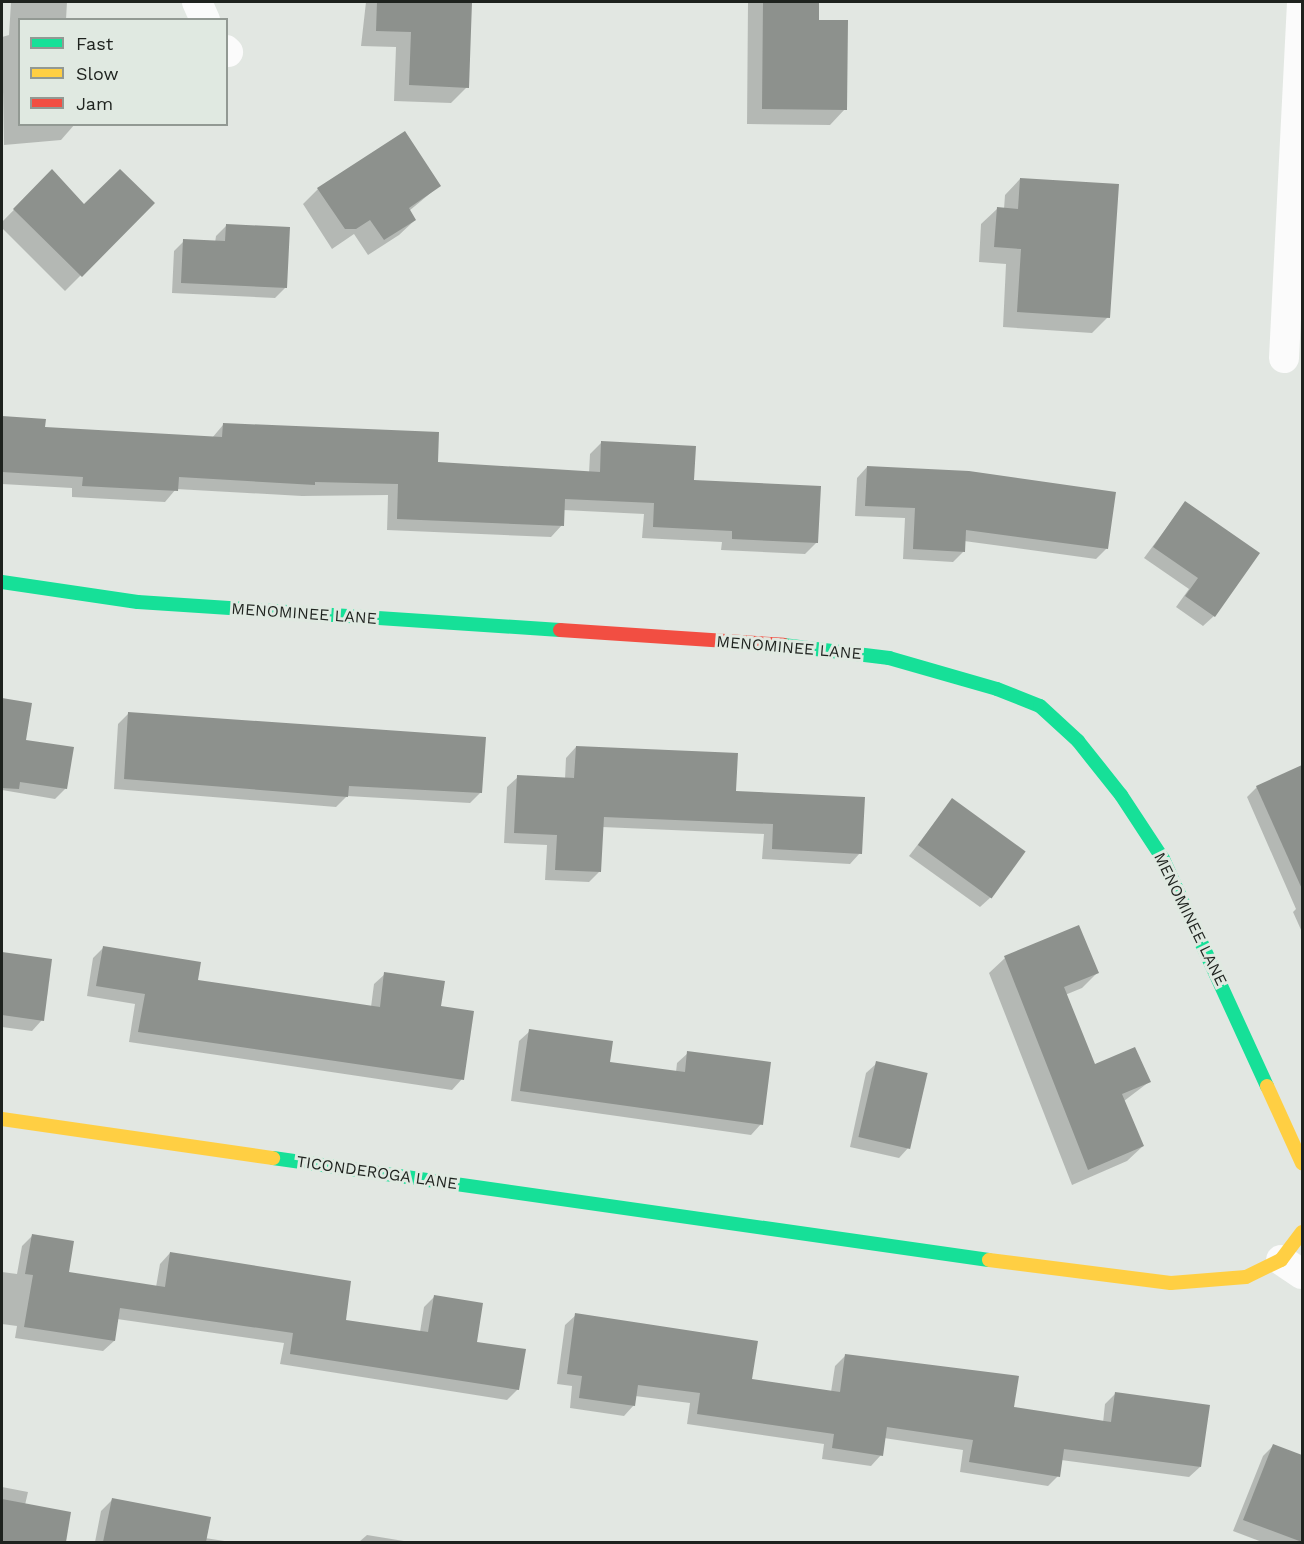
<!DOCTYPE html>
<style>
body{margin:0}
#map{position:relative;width:1304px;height:1544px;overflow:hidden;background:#e2e7e2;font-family:"Work Sans",sans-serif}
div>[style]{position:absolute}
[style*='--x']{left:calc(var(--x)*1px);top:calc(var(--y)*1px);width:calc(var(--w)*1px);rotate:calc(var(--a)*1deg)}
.shadow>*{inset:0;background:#0003}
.building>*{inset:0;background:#8d918d;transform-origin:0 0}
.street>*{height:30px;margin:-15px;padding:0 15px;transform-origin:15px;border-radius:15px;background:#fbfbfb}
.fast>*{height:14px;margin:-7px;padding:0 7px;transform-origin:7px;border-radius:7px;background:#16e098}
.slow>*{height:14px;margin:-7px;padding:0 7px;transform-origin:7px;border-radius:7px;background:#ffcf43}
.jam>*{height:14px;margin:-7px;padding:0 7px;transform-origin:7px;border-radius:7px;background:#f24e42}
span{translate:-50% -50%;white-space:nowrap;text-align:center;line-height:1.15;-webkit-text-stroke:6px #e0e9e1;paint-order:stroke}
.street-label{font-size:16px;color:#1e221e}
.frame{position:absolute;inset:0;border:3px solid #1e221e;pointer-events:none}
.legend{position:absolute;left:18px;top:18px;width:210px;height:108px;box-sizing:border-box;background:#e0e9e1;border:2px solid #929993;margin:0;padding:8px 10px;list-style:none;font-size:18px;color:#1e221e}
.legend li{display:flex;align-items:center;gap:12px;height:30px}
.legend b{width:30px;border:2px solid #929993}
</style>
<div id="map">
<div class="shadow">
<div style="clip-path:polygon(11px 2px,67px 2px,66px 20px,20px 20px,20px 124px,75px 124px,61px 140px,4px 145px,2px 37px,9px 35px)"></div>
<div style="clip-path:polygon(366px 2px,471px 2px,467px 87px,451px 103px,394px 101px,396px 47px,361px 46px)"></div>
<div style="clip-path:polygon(748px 2px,818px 2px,818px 22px,845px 109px,830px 125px,747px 124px)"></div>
<div style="clip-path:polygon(52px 171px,84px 206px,153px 203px,65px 291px,2px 228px,2px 222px)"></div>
<div style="clip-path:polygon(1020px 179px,1108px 317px,1092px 333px,1003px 327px,1006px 264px,979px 262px,981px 224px,997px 209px,1004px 209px,1005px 195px)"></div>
<div style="clip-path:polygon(439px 186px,409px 211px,415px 220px,399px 235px,368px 255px,354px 234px,332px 249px,303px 204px,318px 189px)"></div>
<div style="clip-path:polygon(226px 226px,286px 287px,275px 298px,172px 293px,174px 251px,184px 241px,215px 243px,216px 236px)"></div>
<div style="clip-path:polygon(2px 417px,44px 420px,44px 428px,212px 438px,223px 425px,436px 463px,589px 473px,590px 454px,602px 442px,693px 481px,817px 542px,805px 554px,721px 550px,722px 542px,642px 538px,644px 514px,563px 510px,562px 525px,551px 537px,387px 530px,388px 495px,302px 496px,176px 489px,165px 502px,72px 497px,72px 488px,2px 484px)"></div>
<div style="clip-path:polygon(867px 467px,1107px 548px,1096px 559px,964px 541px,963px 552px,953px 562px,903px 559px,905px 518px,855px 516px,857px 478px)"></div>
<div style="clip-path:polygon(1185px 503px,1214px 616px,1203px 626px,1176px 607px,1189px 589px,1144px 558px)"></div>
<div style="clip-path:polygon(2px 699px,30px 704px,25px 742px,66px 788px,55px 799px,2px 790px)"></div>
<div style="clip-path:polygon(129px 713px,481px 792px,470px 803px,347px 796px,336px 807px,114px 789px,118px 724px)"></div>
<div style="clip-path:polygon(576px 747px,734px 792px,860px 853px,850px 864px,762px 859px,764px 834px,602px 827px,599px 872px,589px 882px,545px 880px,547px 845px,504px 843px,507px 787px,518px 777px,565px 779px,566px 758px)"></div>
<div style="clip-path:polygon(1302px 767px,1302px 932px,1293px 912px,1296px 909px,1247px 797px,1257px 787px)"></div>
<div style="clip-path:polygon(952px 800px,991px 897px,980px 907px,909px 856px)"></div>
<div style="clip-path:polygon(104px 947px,196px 982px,371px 1007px,374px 984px,385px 974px,439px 1007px,462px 1079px,452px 1090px,129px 1042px,135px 1004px,87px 996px,93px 958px)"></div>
<div style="clip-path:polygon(2px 953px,51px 960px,42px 1020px,32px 1031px,2px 1027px)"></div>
<div style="clip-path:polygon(1005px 958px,1097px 973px,1082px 988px,1065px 995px,1094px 1066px,1149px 1082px,1124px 1101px,1143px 1146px,1127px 1161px,1072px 1185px,989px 973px)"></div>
<div style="clip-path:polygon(530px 1031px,609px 1063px,676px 1072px,677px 1063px,688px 1053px,761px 1124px,751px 1135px,511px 1101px,519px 1041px)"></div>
<div style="clip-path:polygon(877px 1063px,909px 1147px,899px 1158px,850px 1147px,866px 1073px)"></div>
<div style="clip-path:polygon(32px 1236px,67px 1273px,156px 1287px,160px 1264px,170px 1253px,344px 1321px,420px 1332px,424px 1307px,434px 1297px,518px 1389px,507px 1400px,280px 1364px,284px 1343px,117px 1319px,114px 1341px,103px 1351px,15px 1338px,17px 1326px,2px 1324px,2px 1272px,17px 1274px,22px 1246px)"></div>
<div style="clip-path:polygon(576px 1315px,751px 1381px,831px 1392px,835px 1366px,846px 1355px,1012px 1409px,1103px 1423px,1105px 1404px,1116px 1393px,1200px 1467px,1189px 1477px,1061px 1460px,1058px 1476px,1048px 1486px,960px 1472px,963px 1450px,884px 1438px,881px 1455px,871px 1466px,822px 1459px,824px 1444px,687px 1424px,690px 1403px,635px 1396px,634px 1405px,624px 1416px,570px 1408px,572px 1386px,557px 1384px,565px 1325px)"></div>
<div style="clip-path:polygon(1274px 1445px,1302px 1457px,1302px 1542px,1262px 1542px,1233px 1531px,1263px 1456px)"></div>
<div style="clip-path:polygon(2px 1487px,28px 1492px,25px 1505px,70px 1513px,64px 1542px,2px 1542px)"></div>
<div style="clip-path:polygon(112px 1500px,205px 1538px,231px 1542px,95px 1542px,101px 1511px)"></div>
<div style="clip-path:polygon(367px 1535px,410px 1542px,359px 1542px)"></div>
</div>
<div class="building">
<div style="clip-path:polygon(377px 2px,472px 2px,469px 88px,409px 85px,411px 32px,376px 31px)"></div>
<div style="clip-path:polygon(763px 2px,819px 2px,819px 20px,848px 20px,847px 110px,762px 109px)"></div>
<div style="clip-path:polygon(405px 131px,441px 186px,409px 208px,416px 220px,384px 240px,370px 220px,356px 229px,345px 229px,317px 188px)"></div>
<div style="clip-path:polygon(52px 169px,84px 204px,120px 169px,155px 203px,82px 277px,13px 209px)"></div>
<div style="clip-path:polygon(1020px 178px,1119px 184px,1110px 318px,1017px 312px,1021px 249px,994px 247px,997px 207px,1018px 209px)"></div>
<div style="clip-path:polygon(226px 224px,290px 227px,287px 288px,181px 283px,183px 239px,225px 241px)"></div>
<div style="clip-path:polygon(2px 416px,46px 419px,45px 427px,222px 437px,223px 423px,439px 432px,438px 462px,600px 472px,601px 441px,696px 446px,694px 480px,821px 486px,818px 543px,732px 539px,732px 531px,653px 527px,654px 503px,565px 499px,564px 526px,397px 519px,398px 484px,315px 482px,315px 485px,179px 477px,178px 491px,82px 486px,83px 477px,2px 472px)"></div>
<div style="clip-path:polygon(867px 466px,969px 471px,1116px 492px,1108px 549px,966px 530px,965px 552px,913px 549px,915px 508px,865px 506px)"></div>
<div style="clip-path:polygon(1185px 501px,1260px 553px,1215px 617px,1185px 596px,1198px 578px,1153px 547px)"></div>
<div style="clip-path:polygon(2px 698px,32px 703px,26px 740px,74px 747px,67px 789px,20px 782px,19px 789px,2px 788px)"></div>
<div style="clip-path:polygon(128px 712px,486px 737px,482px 793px,349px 786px,348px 797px,124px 779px)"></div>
<div style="clip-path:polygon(576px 746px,738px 753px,736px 791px,865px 797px,862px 854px,772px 849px,773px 824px,604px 817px,601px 872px,555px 870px,557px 835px,514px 833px,517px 775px,574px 778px)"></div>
<div style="clip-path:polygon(1302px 765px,1302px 889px,1256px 786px)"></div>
<div style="left:952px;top:798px;width:91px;height:58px;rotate:36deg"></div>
<div style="clip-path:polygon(1079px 925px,1099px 973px,1064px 987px,1095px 1064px,1135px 1047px,1151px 1082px,1122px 1094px,1144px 1146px,1088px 1170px,1004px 956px)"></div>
<div style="clip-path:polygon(103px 946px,201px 962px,198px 980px,380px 1007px,384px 972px,445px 981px,441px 1006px,474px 1011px,464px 1080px,138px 1032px,145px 994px,96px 986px)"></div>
<div style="clip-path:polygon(2px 952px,52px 959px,44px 1021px,2px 1015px)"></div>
<div style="clip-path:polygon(529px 1029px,613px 1041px,610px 1062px,685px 1072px,687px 1051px,771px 1062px,763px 1125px,520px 1091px)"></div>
<div style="left:876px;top:1061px;width:53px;height:78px;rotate:13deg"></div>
<div style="clip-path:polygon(32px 1234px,74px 1241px,69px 1272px,165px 1287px,170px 1252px,351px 1281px,346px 1320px,428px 1332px,434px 1295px,483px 1303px,477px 1342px,526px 1349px,519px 1390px,290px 1354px,293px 1333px,120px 1308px,115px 1341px,24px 1327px,33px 1275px,25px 1274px)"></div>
<div style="clip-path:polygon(575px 1313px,758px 1341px,752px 1379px,840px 1392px,845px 1354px,1019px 1376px,1014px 1407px,1111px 1422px,1115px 1392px,1210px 1405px,1201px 1467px,1064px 1449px,1060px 1477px,969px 1462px,973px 1440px,887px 1427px,883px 1456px,832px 1448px,834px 1434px,697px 1414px,700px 1393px,638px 1385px,635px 1406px,579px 1398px,582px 1376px,567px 1374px)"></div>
<div style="clip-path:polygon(1273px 1444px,1302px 1455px,1302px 1542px,1243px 1520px)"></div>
<div style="clip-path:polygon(112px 1498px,211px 1517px,206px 1542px,103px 1542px)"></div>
<div style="clip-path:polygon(2px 1499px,71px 1512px,66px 1542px,2px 1542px)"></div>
</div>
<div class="street">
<div style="--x:197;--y:2;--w:20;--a:66"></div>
<div style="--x:226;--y:50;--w:3;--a:45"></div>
<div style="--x:1284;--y:358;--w:356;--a:-87.1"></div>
<div style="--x:1281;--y:1260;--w:25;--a:34"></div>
</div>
<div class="fast">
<div style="--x:2;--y:582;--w:137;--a:8.4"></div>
<div style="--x:138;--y:602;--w:423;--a:3.8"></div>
<div style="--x:783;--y:645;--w:107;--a:7"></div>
<div style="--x:889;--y:658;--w:112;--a:16"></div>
<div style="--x:997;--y:689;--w:46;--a:21.6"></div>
<div style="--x:1040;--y:706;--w:52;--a:42.6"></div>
<div style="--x:1078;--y:741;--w:69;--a:51.5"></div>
<div style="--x:1121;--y:795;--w:77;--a:56.7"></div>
<div style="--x:1163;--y:859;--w:250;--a:65.4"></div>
<div style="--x:273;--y:1158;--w:723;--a:8.11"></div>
</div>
<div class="slow">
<div style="--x:1267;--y:1086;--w:85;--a:65.6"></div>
<div style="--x:2;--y:1119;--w:274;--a:8.2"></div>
<div style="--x:989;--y:1260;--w:183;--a:7.2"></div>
<div style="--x:1171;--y:1283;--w:75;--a:-4.6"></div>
<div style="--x:1246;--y:1277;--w:39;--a:-26"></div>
<div style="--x:1281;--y:1260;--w:35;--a:-53"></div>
</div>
<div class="jam">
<div style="--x:560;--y:630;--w:224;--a:3.8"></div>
</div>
<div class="street-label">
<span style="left:304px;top:614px;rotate:4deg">MENOMINEE LANE</span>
<span style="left:789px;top:648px;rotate:5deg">MENOMINEE LANE</span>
<span style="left:1190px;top:919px;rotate:64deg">MENOMINEE LANE</span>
<span style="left:377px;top:1173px;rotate:8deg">TICONDEROGA LANE</span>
</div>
<div class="frame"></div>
<ul class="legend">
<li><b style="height:8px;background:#16e098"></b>Fast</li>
<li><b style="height:8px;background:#ffcf43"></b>Slow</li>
<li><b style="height:8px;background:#f24e42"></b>Jam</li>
</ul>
</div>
